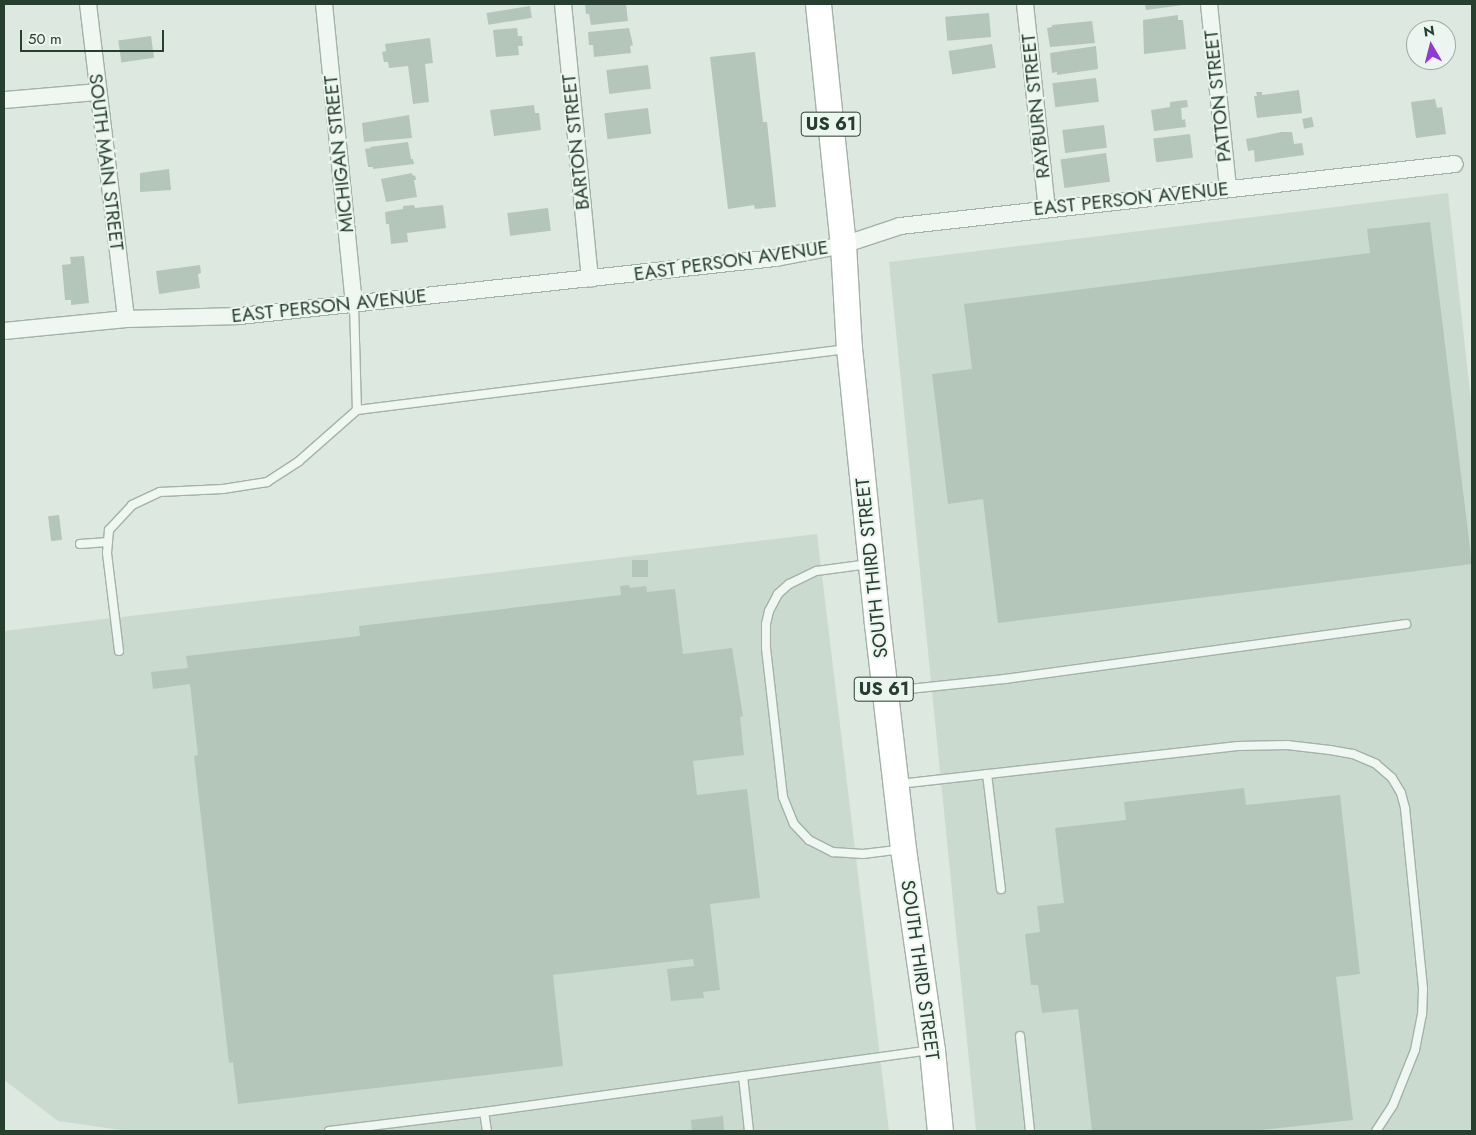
<!DOCTYPE html>
<style>
body{margin:0}
#map{position:relative;width:1476px;height:1135px;overflow:hidden;background:#dde8e0;font-family:Jost,sans-serif}
div>[style]{position:absolute}
[style*='--x']{left:calc(var(--x)*1px);top:calc(var(--y)*1px);width:calc(var(--w)*1px);rotate:calc(var(--a)*1deg)}
.built>*{inset:0;background:#cbdacf}
.building>*{inset:0;background:#b4c5b9;transform-origin:0 0}
.roads{filter:drop-shadow(1px 0 #a2b2a7) drop-shadow(-1px 0 #a2b2a7) drop-shadow(0 1px #a2b2a7) drop-shadow(0 -1px #a2b2a7)}
.lane>*{height:8px;margin:-4px;padding:0 4px;transform-origin:4px;border-radius:4px;background:#f0f6f2}
.street>*{height:16px;margin:-8px;padding:0 8px;transform-origin:8px;border-radius:8px;background:#f0f6f2}
.primary>*{height:25px;margin:-12.5px;padding:0 12.5px;transform-origin:12.5px;border-radius:12.5px;background:#fff}
span{translate:-50% -50%;white-space:nowrap;text-align:center;line-height:1.15;-webkit-text-stroke:4px #ecf5ef;paint-order:stroke}
.shield-label span{padding:1px 4px;background:#ecf5ef;border:1px solid;border-radius:4px;-webkit-text-stroke-width:0}
.shield-label{font-size:18px;color:#263f2e;font-weight:700}
.street-label{font-size:19px;color:#263f2e}
.frame{position:absolute;inset:0;border:5px solid #263f2e;pointer-events:none}
.north{position:absolute;left:1406px;top:20px;width:50px;height:50px;box-sizing:border-box;background:#ecf5ef;border:1px solid #9daca2;border-radius:50%;rotate:352deg;font-size:14px;font-weight:700;line-height:20px;text-align:center;color:#263f2e}
.north::after{content:'';display:block;margin:auto;width:18px;height:22px;background:#8f3ad4;clip-path:polygon(50% 0,100% 100%,50% 72%,0 100%)}
.scale{position:absolute;left:20px;top:30px;width:144px;height:22px;box-sizing:border-box;border:2px solid #263f2e;border-top:0;padding-left:6px;font-size:15px;line-height:18px;white-space:nowrap;color:#263f2e;-webkit-text-stroke:4px #ecf5ef;paint-order:stroke}
</style>
<div id="map">
<div class="built">
<div style="clip-path:polygon(1448px 193px,1472px 410px,1472px 1131px,976px 1131px,889px 262px)"></div>
<div style="clip-path:polygon(817px 534px,889px 1131px,128px 1131px,58px 1121px,4px 1080px,4px 631px)"></div>
</div>
<div class="building">
<div style="clip-path:polygon(585px 4px,626px 4px,628px 21px,591px 25px,589px 14px,586px 14px)"></div>
<div style="clip-path:polygon(1145px 4px,1183px 4px,1183px 5px,1146px 10px)"></div>
<div style="left:530px;top:6px;width:12px;height:44px;rotate:81deg"></div>
<div style="left:989px;top:13px;width:24px;height:44px;rotate:85deg"></div>
<div style="clip-path:polygon(1178px 15px,1178px 20px,1183px 20px,1186px 49px,1144px 54px,1143px 20px)"></div>
<div style="clip-path:polygon(1092px 21px,1095px 43px,1050px 47px,1047px 28px,1052px 27px,1052px 25px)"></div>
<div style="clip-path:polygon(517px 28px,518px 36px,522px 36px,523px 46px,518px 46px,519px 55px,496px 57px,493px 30px)"></div>
<div style="clip-path:polygon(629px 28px,633px 45px,630px 46px,631px 53px,594px 57px,593px 45px,589px 45px,588px 32px)"></div>
<div style="left:151px;top:36px;width:22px;height:33px;rotate:82deg"></div>
<div style="clip-path:polygon(430px 38px,433px 63px,425px 64px,429px 102px,413px 104px,408px 66px,389px 68px,388px 62px,384px 62px,382px 52px,386px 51px,385px 44px)"></div>
<div style="left:992px;top:44px;width:24px;height:44px;rotate:81deg"></div>
<div style="clip-path:polygon(1096px 46px,1098px 69px,1057px 75px,1057px 72px,1052px 73px,1050px 53px)"></div>
<div style="clip-path:polygon(755px 52px,763px 122px,767px 122px,776px 207px,755px 209px,754px 205px,728px 209px,710px 57px)"></div>
<div style="left:648px;top:65px;width:24px;height:42px;rotate:83deg"></div>
<div style="left:1096px;top:78px;width:24px;height:44px;rotate:83deg"></div>
<div style="clip-path:polygon(1299px 90px,1302px 113px,1257px 118px,1254px 96px,1257px 96px,1256px 92px,1262px 92px,1262px 95px)"></div>
<div style="clip-path:polygon(1435px 99px,1437px 108px,1442px 107px,1446px 134px,1416px 138px,1411px 102px)"></div>
<div style="clip-path:polygon(1187px 100px,1188px 107px,1181px 108px,1182px 120px,1185px 119px,1186px 127px,1154px 131px,1151px 110px,1170px 107px,1170px 102px)"></div>
<div style="clip-path:polygon(534px 105px,535px 113px,539px 113px,541px 130px,494px 136px,490px 110px)"></div>
<div style="left:648px;top:108px;width:26px;height:44px;rotate:83deg"></div>
<div style="clip-path:polygon(409px 115px,412px 138px,364px 142px,362px 123px)"></div>
<div style="left:1312px;top:117px;width:10px;height:10px;rotate:79deg"></div>
<div style="left:1104px;top:125px;width:23px;height:42px;rotate:83deg"></div>
<div style="clip-path:polygon(1282px 132px,1292px 132px,1294px 144px,1302px 143px,1304px 155px,1255px 162px,1254px 150px,1248px 151px,1246px 139px)"></div>
<div style="left:1190px;top:134px;width:24px;height:37px;rotate:83deg"></div>
<div style="clip-path:polygon(408px 142px,411px 159px,413px 159px,414px 164px,373px 169px,373px 167px,368px 167px,365px 149px,371px 148px,370px 147px)"></div>
<div style="left:1106px;top:153px;width:29px;height:46px;rotate:82deg"></div>
<div style="clip-path:polygon(169px 169px,171px 190px,140px 192px,140px 173px)"></div>
<div style="clip-path:polygon(412px 173px,413px 176px,415px 175px,416px 180px,414px 180px,417px 197px,386px 202px,381px 179px)"></div>
<div style="clip-path:polygon(414px 205px,415px 208px,443px 205px,446px 228px,407px 233px,408px 242px,391px 244px,389px 224px,386px 224px,385px 212px,403px 209px,403px 206px)"></div>
<div style="left:548px;top:208px;width:23px;height:41px;rotate:83deg"></div>
<div style="clip-path:polygon(1430px 222px,1472px 564px,998px 623px,983px 499px,948px 504px,932px 374px,972px 369px,964px 304px,1370px 253px,1367px 229px)"></div>
<div style="clip-path:polygon(84px 256px,89px 303px,71px 305px,71px 300px,65px 300px,62px 265px,71px 264px,70px 257px)"></div>
<div style="clip-path:polygon(200px 265px,201px 273px,198px 274px,200px 288px,159px 294px,156px 271px)"></div>
<div style="left:59px;top:515px;width:25px;height:11px;rotate:83deg"></div>
<div style="left:632px;top:560px;width:16px;height:17px"></div>
<div style="clip-path:polygon(629px 585px,630px 588px,646px 586px,647px 592px,675px 589px,683px 654px,732px 648px,743px 716px,740px 717px,744px 755px,693px 761px,697px 795px,747px 789px,760px 898px,710px 904px,720px 990px,703px 992px,704px 998px,671px 1001px,667px 969px,694px 966px,693px 959px,553px 975px,563px 1066px,238px 1104px,233px 1062px,229px 1063px,194px 756px,198px 755px,190px 684px,153px 689px,151px 672px,188px 668px,186px 656px,360px 636px,359px 626px,621px 595px,620px 586px)"></div>
<div style="clip-path:polygon(1244px 788px,1246px 805px,1340px 795px,1360px 974px,1336px 977px,1353px 1120px,1252px 1131px,1092px 1131px,1078px 1009px,1042px 1013px,1038px 985px,1031px 985px,1025px 934px,1040px 932px,1037px 906px,1064px 903px,1055px 828px,1126px 820px,1124px 802px)"></div>
<div style="clip-path:polygon(723px 1116px,724px 1131px,692px 1131px,691px 1120px)"></div>
</div>
<div class="roads">
<div class="lane">
<div style="--x:354;--y:304;--w:106;--a:88.4"></div>
<div style="--x:357;--y:410;--w:492;--a:-7.1"></div>
<div style="--x:80;--y:544;--w:28;--a:-4"></div>
<div style="--x:869;--y:564;--w:53;--a:172.5"></div>
<div style="--x:816;--y:571;--w:30;--a:154"></div>
<div style="--x:789;--y:584;--w:15;--a:138"></div>
<div style="--x:778;--y:594;--w:19;--a:118"></div>
<div style="--x:769;--y:611;--w:13;--a:103"></div>
<div style="--x:766;--y:624;--w:24;--a:90"></div>
<div style="--x:766;--y:648;--w:150;--a:83.5"></div>
<div style="--x:783;--y:797;--w:29;--a:68"></div>
<div style="--x:794;--y:824;--w:22;--a:47"></div>
<div style="--x:809;--y:840;--w:27;--a:27"></div>
<div style="--x:833;--y:852;--w:30;--a:4"></div>
<div style="--x:863;--y:854;--w:38;--a:-7"></div>
<div style="--x:119;--y:651;--w:99;--a:-97"></div>
<div style="--x:107;--y:553;--w:23;--a:-85"></div>
<div style="--x:109;--y:530;--w:34;--a:-47"></div>
<div style="--x:132;--y:505;--w:31;--a:-25"></div>
<div style="--x:160;--y:492;--w:63;--a:-2.7"></div>
<div style="--x:223;--y:489;--w:45;--a:-9"></div>
<div style="--x:267;--y:482;--w:38;--a:-33"></div>
<div style="--x:299;--y:461;--w:77;--a:-41.3"></div>
<div style="--x:889;--y:691;--w:117;--a:-5.9"></div>
<div style="--x:1005;--y:679;--w:405;--a:-7.8"></div>
<div style="--x:987;--y:774;--w:116;--a:83.1"></div>
<div style="--x:899;--y:784;--w:341;--a:-6.4"></div>
<div style="--x:1238;--y:746;--w:49;--a:-1.2"></div>
<div style="--x:1287;--y:745;--w:43;--a:6.6"></div>
<div style="--x:1330;--y:750;--w:23;--a:10"></div>
<div style="--x:1353;--y:754;--w:25;--a:23"></div>
<div style="--x:1376;--y:764;--w:21;--a:41"></div>
<div style="--x:1392;--y:778;--w:17;--a:59"></div>
<div style="--x:1401;--y:793;--w:16;--a:75"></div>
<div style="--x:1405;--y:808;--w:182;--a:84.3"></div>
<div style="--x:1423;--y:989;--w:25;--a:92"></div>
<div style="--x:1422;--y:1014;--w:37;--a:101"></div>
<div style="--x:1415;--y:1050;--w:59;--a:111.8"></div>
<div style="--x:1393;--y:1105;--w:31;--a:123"></div>
<div style="--x:1020;--y:1036;--w:96;--a:84"></div>
<div style="--x:743;--y:1076;--w:55;--a:83.8"></div>
<div style="--x:329;--y:1131;--w:156;--a:-7"></div>
<div style="--x:487;--y:1131;--w:19;--a:-99"></div>
<div style="--x:484;--y:1112;--w:450;--a:-7.9"></div>
</div>
<div class="street">
<div style="--x:88;--y:4;--w:317;--a:83.1"></div>
<div style="--x:324;--y:4;--w:301;--a:84.3"></div>
<div style="--x:563;--y:4;--w:276;--a:84.4"></div>
<div style="--x:1025;--y:4;--w:206;--a:83.9"></div>
<div style="--x:1209;--y:4;--w:185;--a:84.1"></div>
<div style="--x:4;--y:100;--w:93;--a:-4.9"></div>
<div style="--x:4;--y:331;--w:123;--a:-5.6"></div>
<div style="--x:126;--y:319;--w:114;--a:-1.5"></div>
<div style="--x:240;--y:316;--w:539;--a:-6.18"></div>
<div style="--x:776;--y:258;--w:68;--a:-11"></div>
<div style="--x:843;--y:245;--w:60;--a:-18.4"></div>
<div style="--x:900;--y:226;--w:558;--a:-6.37"></div>
</div>
<div class="primary">
<div style="--x:818;--y:4;--w:242;--a:84.1"></div>
<div style="--x:843;--y:245;--w:103;--a:86.7"></div>
<div style="--x:849;--y:348;--w:277;--a:84.2"></div>
<div style="--x:877;--y:624;--w:226;--a:83.4"></div>
<div style="--x:903;--y:849;--w:203;--a:81.8"></div>
<div style="--x:932;--y:1050;--w:81;--a:84.4"></div>
</div>
</div>
<div class="shield-label">
<span style="left:831px;top:124px">US 61</span>
<span style="left:884px;top:689px">US 61</span>
</div>
<div class="street-label">
<span style="left:1218px;top:96px;rotate:-96deg">PATTON STREET</span>
<span style="left:1036px;top:106px;rotate:-96deg">RAYBURN STREET</span>
<span style="left:576px;top:142px;rotate:-96deg">BARTON STREET</span>
<span style="left:339px;top:154px;rotate:-96deg">MICHIGAN STREET</span>
<span style="left:106px;top:162px;rotate:83deg">SOUTH MAIN STREET</span>
<span style="left:1131px;top:199px;rotate:-6deg">EAST PERSON AVENUE</span>
<span style="left:731px;top:261px;rotate:-8deg">EAST PERSON AVENUE</span>
<span style="left:329px;top:306px;rotate:-6deg">EAST PERSON AVENUE</span>
<span style="left:872px;top:568px;rotate:-96deg">SOUTH THIRD STREET</span>
<span style="left:920px;top:970px;rotate:82deg">SOUTH THIRD STREET</span>
</div>
<div class="frame"></div>
<div class="north">N</div>
<div class="scale">50 m</div>
</div>
